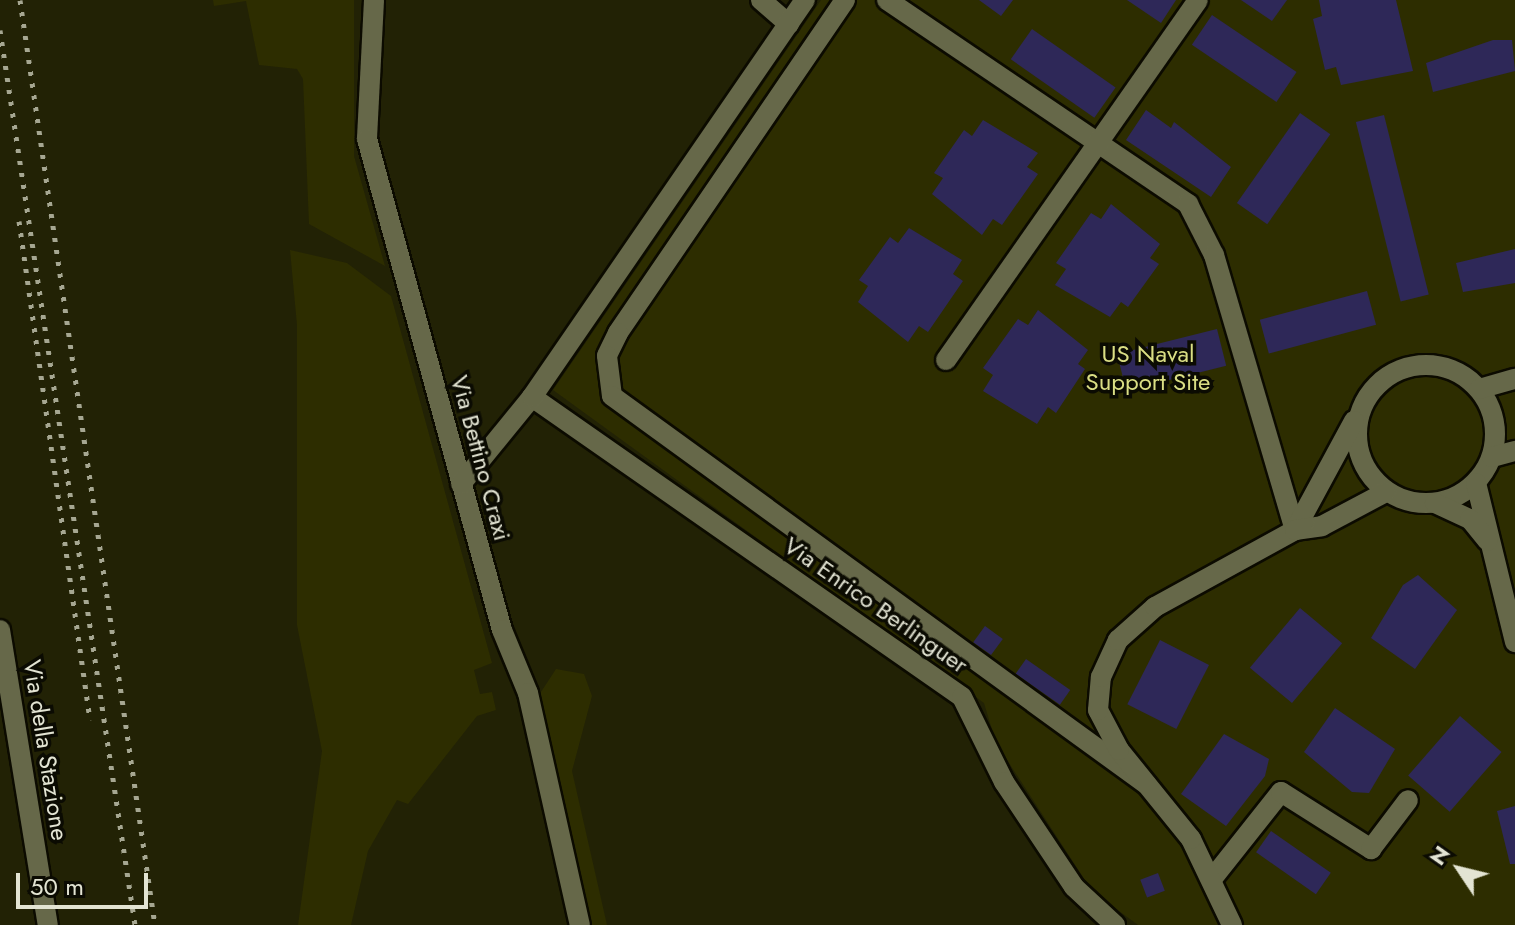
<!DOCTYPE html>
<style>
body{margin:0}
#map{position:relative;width:1515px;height:925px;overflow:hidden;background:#222205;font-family:Jost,sans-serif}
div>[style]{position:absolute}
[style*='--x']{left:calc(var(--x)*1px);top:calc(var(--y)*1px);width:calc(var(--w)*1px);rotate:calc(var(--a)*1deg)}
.green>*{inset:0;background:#2d2d00}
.building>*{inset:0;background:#2e2858;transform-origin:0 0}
.roads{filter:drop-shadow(2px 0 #0c0b00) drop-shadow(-2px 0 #0c0b00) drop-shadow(0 2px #0c0b00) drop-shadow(0 -2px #0c0b00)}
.minor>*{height:20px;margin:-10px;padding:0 10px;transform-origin:10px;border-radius:10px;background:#666849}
.minor>.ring{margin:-10px;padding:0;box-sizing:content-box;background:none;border:20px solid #666849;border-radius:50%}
.rail>*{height:5px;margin-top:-2.5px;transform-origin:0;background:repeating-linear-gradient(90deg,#a6a792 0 4px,transparent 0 12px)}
span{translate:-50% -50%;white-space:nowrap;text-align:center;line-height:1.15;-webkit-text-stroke:7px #0b0b02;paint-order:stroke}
.park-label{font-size:24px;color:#dade84}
.street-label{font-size:24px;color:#e3e4d3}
.north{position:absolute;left:1419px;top:829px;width:80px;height:80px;-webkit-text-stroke:6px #0b0b02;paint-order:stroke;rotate:305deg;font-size:22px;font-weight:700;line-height:32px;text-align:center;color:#e3e4d3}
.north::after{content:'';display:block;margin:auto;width:28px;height:36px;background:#e3e4d3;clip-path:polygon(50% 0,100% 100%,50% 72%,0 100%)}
.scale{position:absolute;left:16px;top:873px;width:132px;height:36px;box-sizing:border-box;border:4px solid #e3e4d3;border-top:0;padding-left:10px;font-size:24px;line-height:28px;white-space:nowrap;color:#e3e4d3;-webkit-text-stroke:6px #0b0b02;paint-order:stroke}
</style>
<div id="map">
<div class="green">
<div style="clip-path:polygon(213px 0,354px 0,354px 156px,385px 266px,309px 224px,303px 79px,297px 69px,259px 65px,246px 1px,214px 6px)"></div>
<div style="clip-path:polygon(821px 0,1515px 0,1515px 925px,1138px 925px,1092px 891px,996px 743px,984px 703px,553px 390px)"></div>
<div style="clip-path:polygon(290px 250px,347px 263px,391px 296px,492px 663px,474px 670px,480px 694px,492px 692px,496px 710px,477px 716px,408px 804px,397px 800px,368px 851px,351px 925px,298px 925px,322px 751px,297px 625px,297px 325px)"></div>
<div style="clip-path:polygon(556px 669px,584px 674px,592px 696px,572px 771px,607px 925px,588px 925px,537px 726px,539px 695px)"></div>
</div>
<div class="building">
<div style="clip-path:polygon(979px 0,1013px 0,1001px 16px)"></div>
<div style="clip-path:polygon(1127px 0,1176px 0,1161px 23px)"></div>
<div style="clip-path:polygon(1241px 0,1287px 0,1272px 21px)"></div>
<div style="clip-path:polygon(1319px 0,1396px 0,1413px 71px,1341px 85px,1336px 67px,1325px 70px,1313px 19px,1322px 16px)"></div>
<div style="left:1212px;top:15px;width:102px;height:36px;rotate:34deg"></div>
<div style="left:1032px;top:29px;width:102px;height:37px;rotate:35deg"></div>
<div style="clip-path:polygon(1493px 40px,1512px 40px,1515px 71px,1433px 92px,1426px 63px)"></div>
<div style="clip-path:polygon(1146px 110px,1171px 128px,1174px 122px,1231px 167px,1211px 197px,1126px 140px)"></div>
<div style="left:1300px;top:113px;width:37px;height:110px;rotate:35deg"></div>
<div style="left:1384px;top:115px;width:185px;height:29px;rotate:76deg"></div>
<div style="clip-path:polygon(983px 120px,1038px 153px,1027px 167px,1038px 174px,1002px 225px,993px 219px,982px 235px,932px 194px,943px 178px,934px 173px,964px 130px,972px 136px)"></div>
<div style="clip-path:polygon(1111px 204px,1160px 244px,1150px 258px,1159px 264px,1128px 307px,1121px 302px,1110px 317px,1055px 285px,1066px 269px,1056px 263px,1091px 213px,1101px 219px)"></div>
<div style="clip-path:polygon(909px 228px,962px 260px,953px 274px,963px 281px,928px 332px,919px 326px,908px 342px,858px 302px,868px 286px,859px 280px,890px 237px,898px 243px)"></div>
<div style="clip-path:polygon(1515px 249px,1515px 283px,1463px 292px,1456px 263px)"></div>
<div style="left:1367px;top:291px;width:35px;height:111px;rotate:75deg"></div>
<div style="clip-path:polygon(1038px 310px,1088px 350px,1078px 364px,1085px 369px,1056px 413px,1048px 407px,1037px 424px,983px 391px,993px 375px,983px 368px,1018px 319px,1028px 325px)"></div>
<div style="left:1217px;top:329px;width:38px;height:103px;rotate:76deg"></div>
<div style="clip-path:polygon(1418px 575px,1457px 610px,1415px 669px,1371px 638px,1403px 585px)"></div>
<div style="left:1300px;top:608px;width:55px;height:78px;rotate:40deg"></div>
<div style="left:985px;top:626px;width:22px;height:20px;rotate:36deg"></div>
<div style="left:1160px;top:640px;width:55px;height:72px;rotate:27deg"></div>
<div style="left:1026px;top:659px;width:54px;height:18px;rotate:35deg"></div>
<div style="clip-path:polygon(1335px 708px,1395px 749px,1369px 793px,1352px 792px,1304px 752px)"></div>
<div style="left:1460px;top:716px;width:55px;height:79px;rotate:41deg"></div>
<div style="clip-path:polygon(1224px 734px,1269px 759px,1265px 776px,1226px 826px,1181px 794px)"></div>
<div style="clip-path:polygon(1515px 806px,1515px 864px,1510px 864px,1497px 811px)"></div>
<div style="left:1271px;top:831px;width:73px;height:26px;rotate:35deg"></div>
<div style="left:1158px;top:873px;width:19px;height:19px;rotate:69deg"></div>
</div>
<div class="roads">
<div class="minor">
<div style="--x:374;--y:0;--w:139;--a:92.9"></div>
<div style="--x:367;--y:139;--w:509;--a:74.63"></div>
<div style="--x:502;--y:630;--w:68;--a:67.6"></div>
<div style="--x:528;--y:693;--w:238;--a:77.4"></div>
<div style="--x:761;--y:0;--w:37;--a:41"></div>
<div style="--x:845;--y:0;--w:403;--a:124.3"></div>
<div style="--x:618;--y:333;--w:25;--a:116"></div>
<div style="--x:607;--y:356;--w:40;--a:82.9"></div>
<div style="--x:612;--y:396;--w:660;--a:36"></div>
<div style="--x:887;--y:0;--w:364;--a:34.1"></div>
<div style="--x:1188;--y:204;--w:57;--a:63"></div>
<div style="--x:1214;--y:255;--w:287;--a:73.6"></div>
<div style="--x:946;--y:360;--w:439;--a:-55"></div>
<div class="ring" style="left:1357px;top:365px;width:118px;height:118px"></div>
<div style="--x:1479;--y:389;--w:37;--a:-16"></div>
<div style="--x:532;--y:397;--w:524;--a:34.9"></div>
<div style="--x:962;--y:697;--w:95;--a:63.7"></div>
<div style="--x:1004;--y:782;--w:126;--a:56.3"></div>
<div style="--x:1074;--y:887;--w:56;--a:42.8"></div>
<div style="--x:1492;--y:457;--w:24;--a:-15"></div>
<div style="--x:1476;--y:483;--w:164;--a:76.2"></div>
<div style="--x:461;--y:484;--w:112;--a:-50.8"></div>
<div style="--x:532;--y:397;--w:482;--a:-55.5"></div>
<div style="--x:1435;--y:503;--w:38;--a:25"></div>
<div style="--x:1470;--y:519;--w:28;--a:51"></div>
<div style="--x:1295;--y:530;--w:124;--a:-61.6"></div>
<div style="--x:0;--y:630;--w:299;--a:80.8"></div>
<div style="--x:1212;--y:879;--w:111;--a:-51.6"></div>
<div style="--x:1281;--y:792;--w:107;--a:32.3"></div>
<div style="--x:1371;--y:849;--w:61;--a:-52.9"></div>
<div style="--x:1232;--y:925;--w:95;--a:-115.5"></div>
<div style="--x:1191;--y:839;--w:114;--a:-129"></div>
<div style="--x:1119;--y:750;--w:45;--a:-117.7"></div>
<div style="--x:1098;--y:710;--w:33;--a:-85"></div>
<div style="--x:1101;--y:677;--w:41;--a:-65.3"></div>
<div style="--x:1118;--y:640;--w:50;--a:-41.7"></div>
<div style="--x:1155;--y:607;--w:160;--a:-28.8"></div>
<div style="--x:1295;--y:530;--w:27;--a:-8"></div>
<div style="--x:1322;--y:526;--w:72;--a:-28"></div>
</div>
</div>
<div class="rail">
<div style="--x:20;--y:0;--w:935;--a:81.7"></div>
<div style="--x:0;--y:30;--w:905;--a:81.42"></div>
<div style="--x:19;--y:221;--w:504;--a:81.9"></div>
</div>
<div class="park-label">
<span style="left:1148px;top:368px">US Naval<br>Support Site</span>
</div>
<div class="street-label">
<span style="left:481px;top:458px;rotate:75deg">Via Bettino Craxi</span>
<span style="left:876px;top:605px;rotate:35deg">Via Enrico Berlinguer</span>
<span style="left:46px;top:750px;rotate:81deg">Via della Stazione</span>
</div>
<div class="north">N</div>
<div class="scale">50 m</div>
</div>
